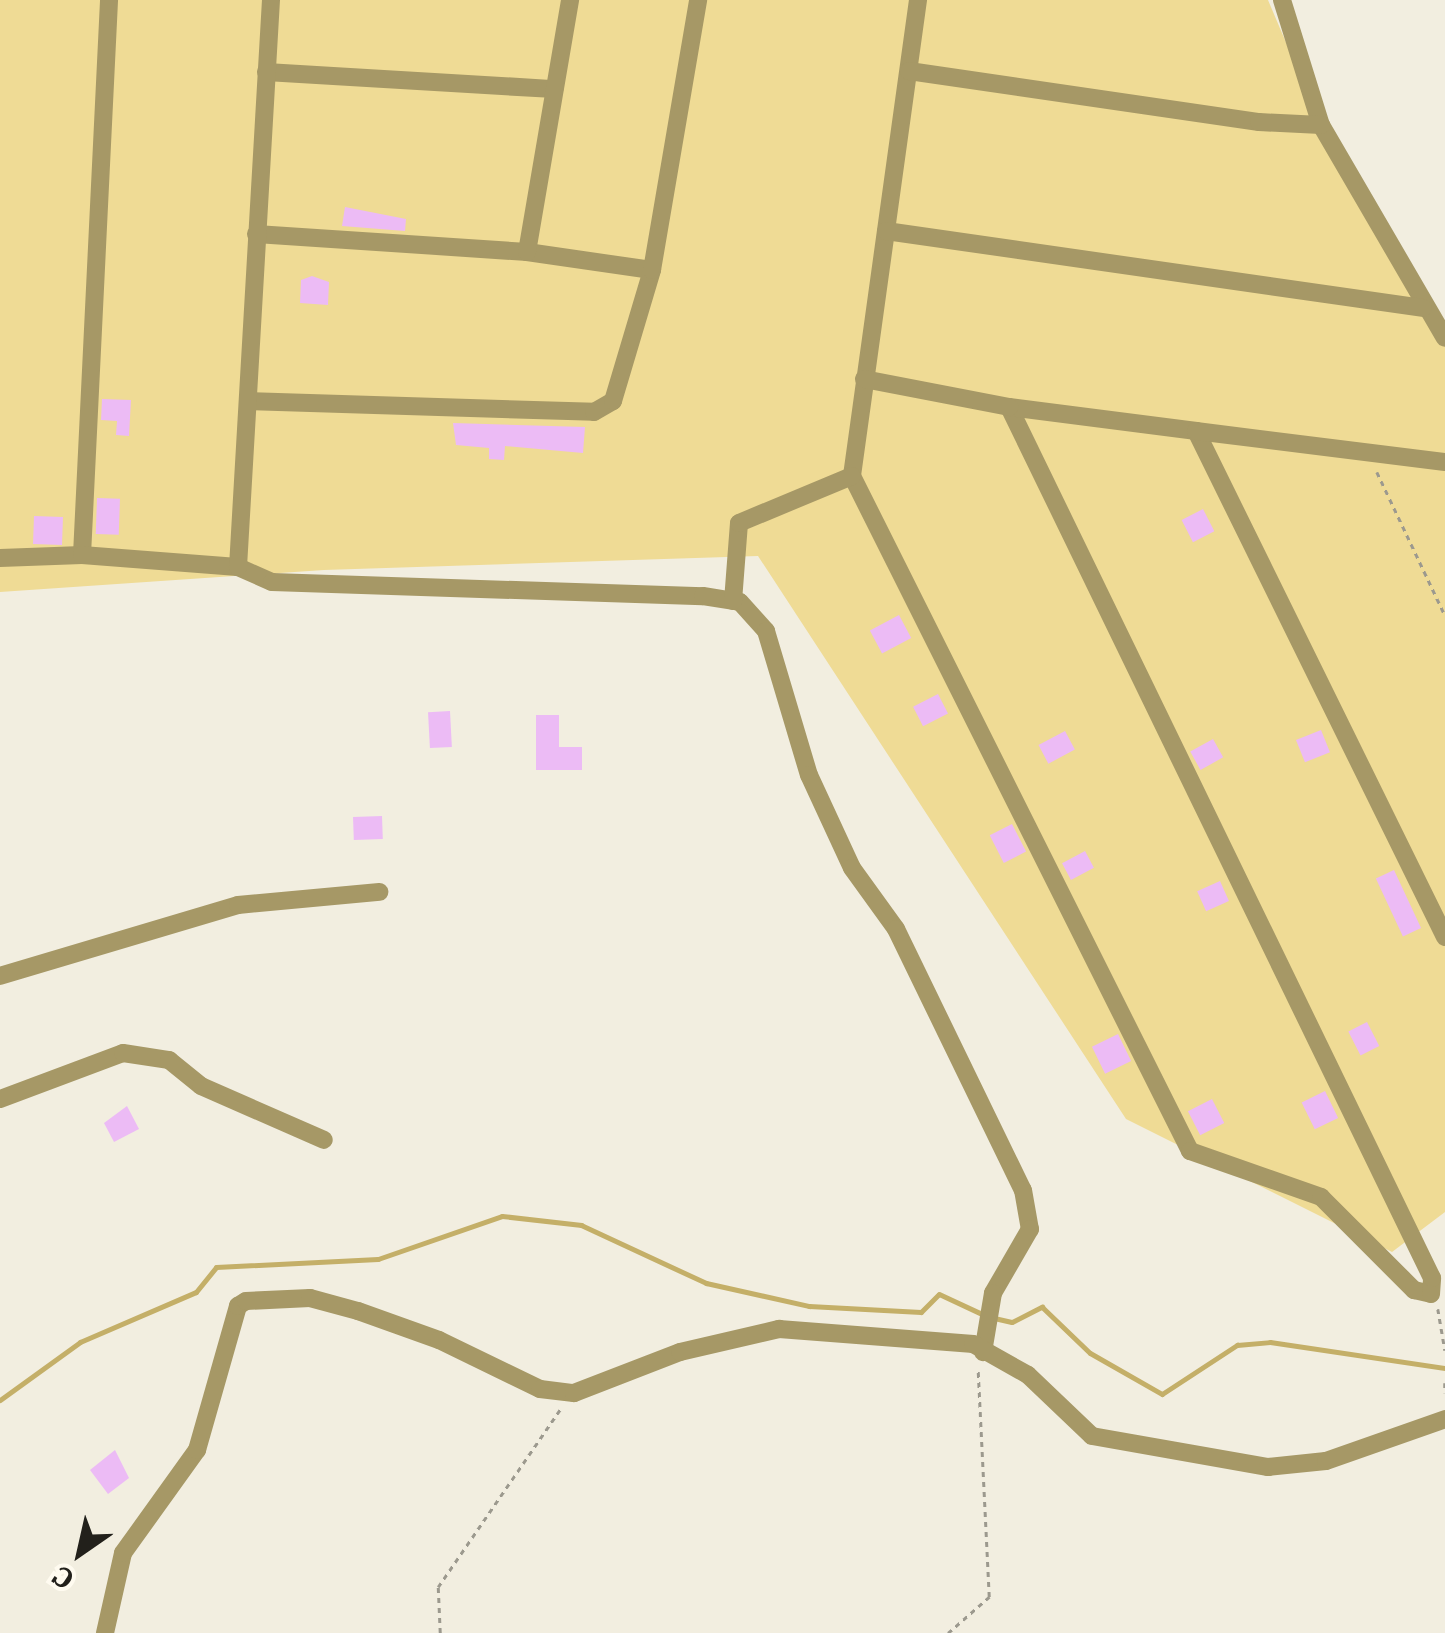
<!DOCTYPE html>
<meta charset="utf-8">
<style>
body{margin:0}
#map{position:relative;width:1445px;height:1633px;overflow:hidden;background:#f2eee0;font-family:"IBM Plex Serif",serif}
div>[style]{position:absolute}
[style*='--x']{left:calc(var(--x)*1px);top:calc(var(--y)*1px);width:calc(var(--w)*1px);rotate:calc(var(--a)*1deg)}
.green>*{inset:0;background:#efdb95}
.stream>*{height:5px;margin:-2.5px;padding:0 2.5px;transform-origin:2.5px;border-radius:2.5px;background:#c4af68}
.building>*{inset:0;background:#ecbbf5;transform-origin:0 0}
.path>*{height:2.5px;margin-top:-1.25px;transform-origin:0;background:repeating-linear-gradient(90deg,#9c998e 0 5px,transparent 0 10px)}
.minor>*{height:18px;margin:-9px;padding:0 9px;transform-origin:9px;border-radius:9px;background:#a69866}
span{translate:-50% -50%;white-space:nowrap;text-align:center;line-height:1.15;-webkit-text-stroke:8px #fffbf0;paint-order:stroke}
.north{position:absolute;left:30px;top:1503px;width:100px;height:100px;-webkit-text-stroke:8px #fffbf0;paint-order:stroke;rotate:214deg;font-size:28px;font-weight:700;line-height:40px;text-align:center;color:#22201b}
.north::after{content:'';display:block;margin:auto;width:35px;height:45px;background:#22201b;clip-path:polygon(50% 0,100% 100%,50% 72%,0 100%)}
</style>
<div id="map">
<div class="green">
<div style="clip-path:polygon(0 0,1268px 0,1321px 125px,1445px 346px,1445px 1212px,1392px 1252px,1126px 1119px,758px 556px,324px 570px,0 592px)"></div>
</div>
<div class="stream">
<div style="--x:994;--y:1318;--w:18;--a:13"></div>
<div style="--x:1012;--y:1322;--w:34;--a:-27"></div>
<div style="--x:1042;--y:1307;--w:66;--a:43.8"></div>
<div style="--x:1090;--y:1353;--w:83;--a:29.7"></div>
<div style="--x:1162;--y:1394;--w:90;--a:-33.2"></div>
<div style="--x:1237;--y:1345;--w:33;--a:-5"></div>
<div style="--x:1270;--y:1342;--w:177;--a:8.5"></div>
<div style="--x:0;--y:1400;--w:99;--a:-35.9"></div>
<div style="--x:80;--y:1342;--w:126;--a:-23.3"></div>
<div style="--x:196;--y:1292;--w:32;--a:-51"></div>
<div style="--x:216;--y:1267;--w:162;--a:-2.8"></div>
<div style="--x:378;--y:1259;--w:131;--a:-19.1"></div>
<div style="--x:502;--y:1216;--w:80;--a:6.5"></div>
<div style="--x:581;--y:1225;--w:138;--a:24.9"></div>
<div style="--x:706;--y:1283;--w:106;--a:12.6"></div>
<div style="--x:809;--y:1306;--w:112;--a:3.1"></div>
<div style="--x:921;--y:1312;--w:25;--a:-45"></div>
<div style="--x:939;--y:1294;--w:50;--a:25"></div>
</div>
<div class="building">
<div style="clip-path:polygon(345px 207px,406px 219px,405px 231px,342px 226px)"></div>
<div style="clip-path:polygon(312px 276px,329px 282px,328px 305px,300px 303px,301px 280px)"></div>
<div style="clip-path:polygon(102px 399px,131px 400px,129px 436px,116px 435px,117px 421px,101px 420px)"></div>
<div style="clip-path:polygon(453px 423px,585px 427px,583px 453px,505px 446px,504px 460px,489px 459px,489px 448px,456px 445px)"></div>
<div style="left:97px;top:498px;width:23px;height:36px;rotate:2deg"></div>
<div style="left:1203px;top:509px;width:25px;height:24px;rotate:63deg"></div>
<div style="left:34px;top:516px;width:29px;height:28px;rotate:2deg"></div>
<div style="left:899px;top:615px;width:26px;height:33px;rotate:62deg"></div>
<div style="left:938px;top:694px;width:22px;height:28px;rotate:63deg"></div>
<div style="left:450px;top:711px;width:36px;height:22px;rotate:87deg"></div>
<div style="clip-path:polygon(536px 715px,559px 715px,559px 747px,582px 747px,582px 770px,536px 770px)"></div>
<div style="left:1321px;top:730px;width:24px;height:27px;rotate:68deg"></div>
<div style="left:1065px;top:731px;width:21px;height:30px;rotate:62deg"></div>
<div style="left:1213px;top:739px;width:21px;height:26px;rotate:61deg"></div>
<div style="left:382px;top:816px;width:23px;height:29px;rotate:88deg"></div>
<div style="left:1012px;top:824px;width:31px;height:25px;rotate:63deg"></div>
<div style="left:1085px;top:851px;width:19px;height:26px;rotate:62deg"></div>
<div style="left:1394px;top:870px;width:64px;height:20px;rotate:65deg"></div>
<div style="left:1220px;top:881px;width:22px;height:25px;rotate:66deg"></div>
<div style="left:1367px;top:1022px;width:27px;height:21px;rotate:63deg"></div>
<div style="left:1118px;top:1034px;width:30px;height:29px;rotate:64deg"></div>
<div style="left:1325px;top:1091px;width:30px;height:26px;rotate:64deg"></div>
<div style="left:1212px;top:1099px;width:27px;height:27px;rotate:63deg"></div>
<div style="clip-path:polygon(127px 1106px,139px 1129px,114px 1142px,104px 1123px)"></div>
<div style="clip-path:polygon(115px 1450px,129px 1478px,108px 1494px,90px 1470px)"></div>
</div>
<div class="path">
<div style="--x:1377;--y:472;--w:158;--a:64.6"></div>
<div style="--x:1438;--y:1309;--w:42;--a:80.3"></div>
<div style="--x:1445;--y:1383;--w:10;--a:90"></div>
<div style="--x:440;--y:1633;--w:46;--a:-92.5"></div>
<div style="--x:438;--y:1587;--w:217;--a:-55.5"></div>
<div style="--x:948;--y:1633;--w:55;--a:-41.3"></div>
<div style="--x:989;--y:1597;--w:229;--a:-92.8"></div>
</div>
<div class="minor">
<div style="--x:918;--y:0;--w:481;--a:97.9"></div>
<div style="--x:852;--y:476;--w:755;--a:63.4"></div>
<div style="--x:1190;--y:1151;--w:139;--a:19.3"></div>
<div style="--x:1321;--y:1197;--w:132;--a:45"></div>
<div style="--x:1414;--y:1290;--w:17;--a:13"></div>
<div style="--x:1431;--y:1294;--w:16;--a:-86"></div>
<div style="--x:1432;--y:1278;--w:968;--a:-115.9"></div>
<div style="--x:1009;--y:407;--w:189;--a:7.3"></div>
<div style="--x:1196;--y:431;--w:564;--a:63.8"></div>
<div style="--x:1282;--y:0;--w:131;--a:72.7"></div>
<div style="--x:1321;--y:125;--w:246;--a:59.8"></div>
<div style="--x:909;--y:71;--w:354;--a:8.3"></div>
<div style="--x:1259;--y:122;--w:62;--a:2.8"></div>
<div style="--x:266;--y:72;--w:289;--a:3.4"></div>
<div style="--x:886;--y:231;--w:542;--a:8.16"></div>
<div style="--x:256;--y:234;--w:272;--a:3.8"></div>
<div style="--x:527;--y:252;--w:126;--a:8.2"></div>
<div style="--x:527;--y:252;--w:256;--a:-80.3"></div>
<div style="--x:864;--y:379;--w:148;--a:10.9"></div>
<div style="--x:248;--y:401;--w:346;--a:1.8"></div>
<div style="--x:594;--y:412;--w:22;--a:-30"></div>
<div style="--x:613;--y:401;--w:137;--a:-73.4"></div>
<div style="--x:652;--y:270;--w:274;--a:-80.3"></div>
<div style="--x:1196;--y:431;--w:251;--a:7.1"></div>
<div style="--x:82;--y:555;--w:556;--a:-87.21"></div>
<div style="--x:0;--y:558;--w:82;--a:-2.1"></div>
<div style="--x:82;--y:555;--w:156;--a:4.4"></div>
<div style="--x:238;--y:567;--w:37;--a:24"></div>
<div style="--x:272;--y:582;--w:431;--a:1.9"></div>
<div style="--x:703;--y:596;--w:37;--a:9"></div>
<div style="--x:740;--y:602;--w:39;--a:48"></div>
<div style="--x:766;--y:631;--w:150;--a:73.4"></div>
<div style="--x:809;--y:775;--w:102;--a:65.2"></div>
<div style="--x:852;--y:868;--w:75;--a:54.2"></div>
<div style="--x:896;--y:929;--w:290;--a:64.1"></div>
<div style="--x:1023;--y:1190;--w:40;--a:80"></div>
<div style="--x:1030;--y:1229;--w:74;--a:120"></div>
<div style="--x:993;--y:1293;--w:60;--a:99.6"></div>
<div style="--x:238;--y:567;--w:568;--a:-86.67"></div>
<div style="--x:733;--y:601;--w:78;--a:-85.6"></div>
<div style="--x:739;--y:523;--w:122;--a:-22.6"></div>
<div style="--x:0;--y:976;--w:248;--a:-16.6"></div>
<div style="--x:238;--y:905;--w:142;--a:-5.3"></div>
<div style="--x:0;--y:1099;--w:131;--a:-20.5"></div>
<div style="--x:123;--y:1053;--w:47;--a:8.7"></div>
<div style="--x:169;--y:1060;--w:41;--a:39.1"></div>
<div style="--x:201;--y:1086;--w:134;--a:23.7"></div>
<div style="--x:105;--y:1633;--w:82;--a:-77.3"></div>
<div style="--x:123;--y:1553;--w:127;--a:-54.3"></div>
<div style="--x:197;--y:1450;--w:150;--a:-74.1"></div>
<div style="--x:238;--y:1306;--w:9;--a:-32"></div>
<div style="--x:246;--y:1301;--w:64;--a:-2.7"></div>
<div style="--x:310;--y:1298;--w:50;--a:15.2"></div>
<div style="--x:358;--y:1311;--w:86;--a:19.7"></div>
<div style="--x:439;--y:1340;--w:112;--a:25.9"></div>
<div style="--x:540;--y:1389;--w:34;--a:7"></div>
<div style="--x:574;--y:1393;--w:114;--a:-21.1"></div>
<div style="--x:680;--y:1352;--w:102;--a:-13.1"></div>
<div style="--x:779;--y:1329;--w:195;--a:4.4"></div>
<div style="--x:973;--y:1344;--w:63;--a:29.4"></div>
<div style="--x:1028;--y:1375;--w:88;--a:43.6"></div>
<div style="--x:1092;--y:1436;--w:179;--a:10"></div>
<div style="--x:1268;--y:1467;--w:58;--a:-5.9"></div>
<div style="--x:1326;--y:1461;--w:126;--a:-19.4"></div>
</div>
<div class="north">С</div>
</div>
